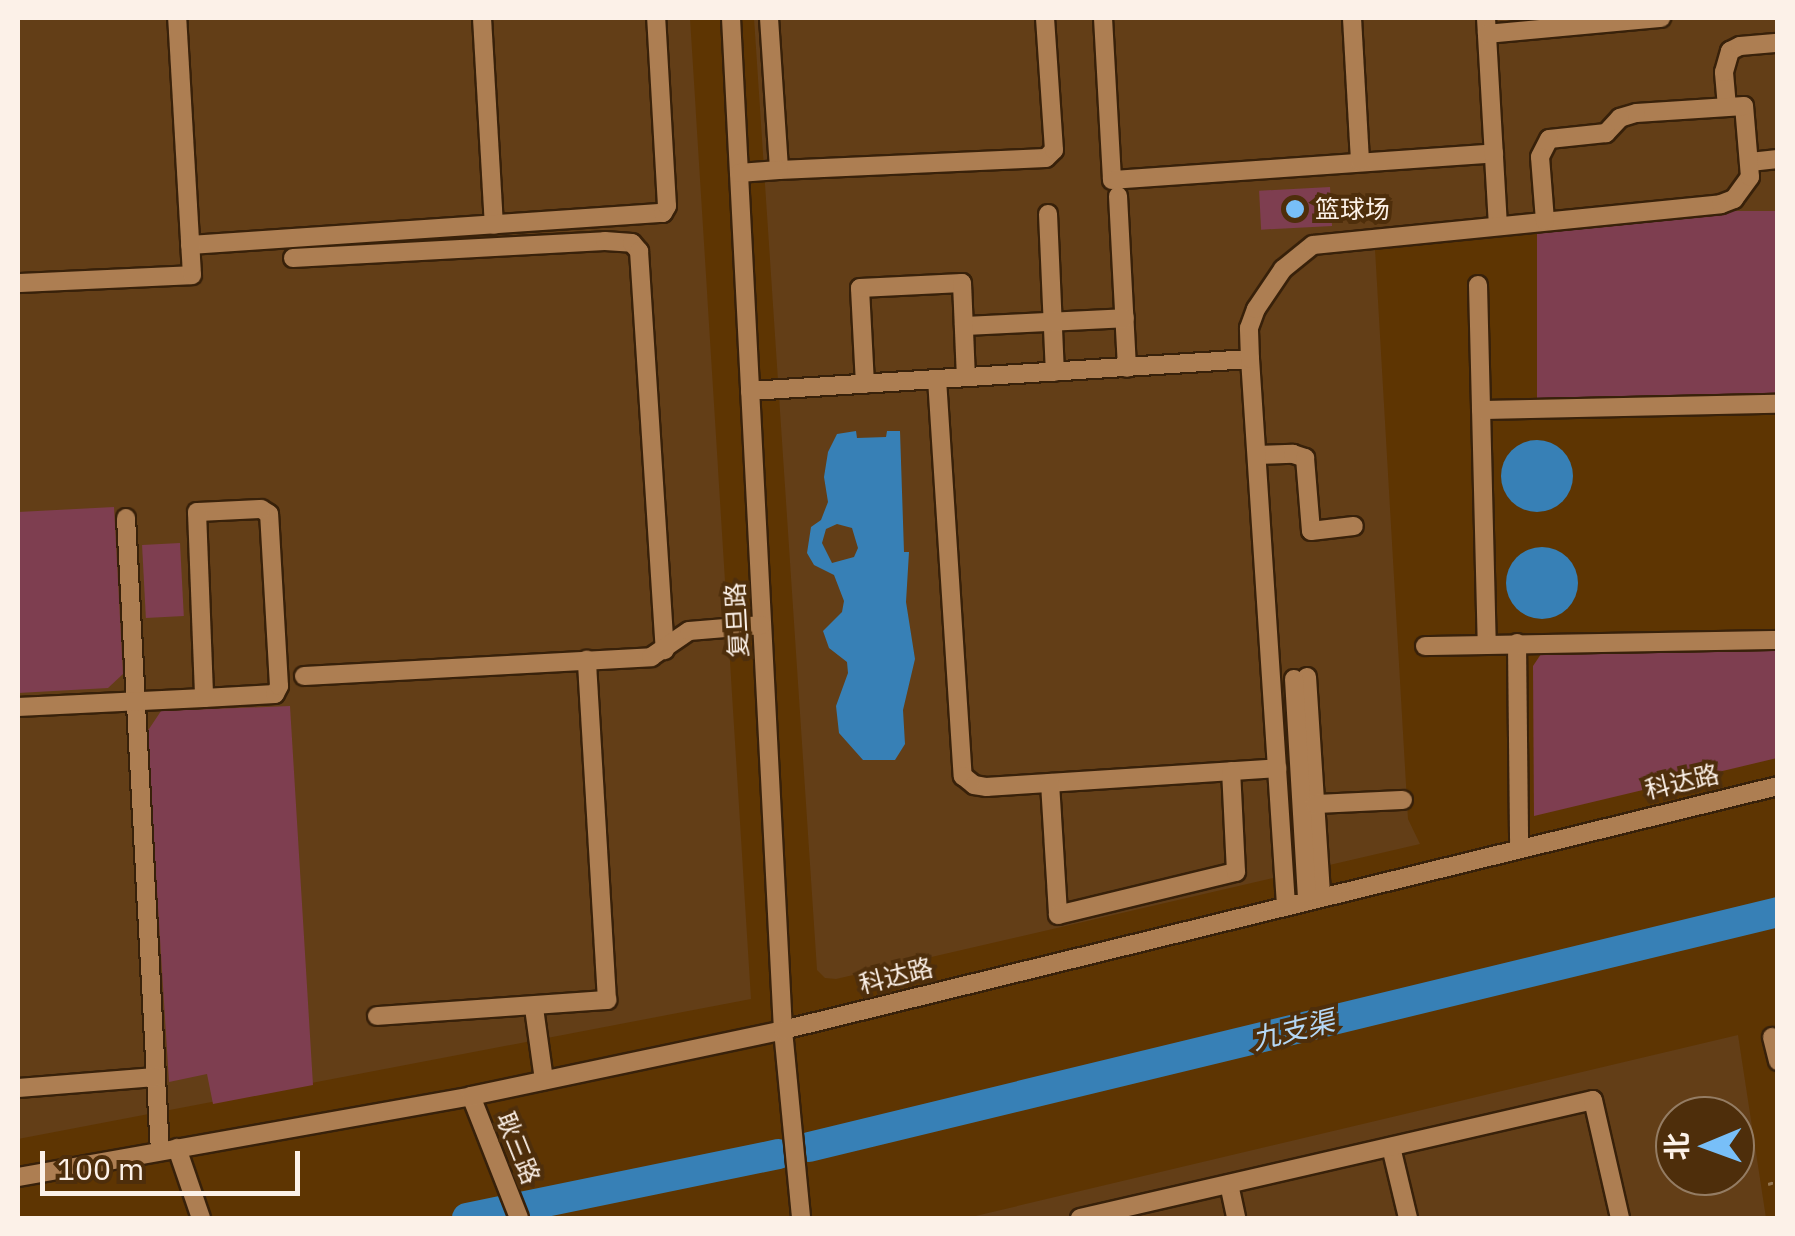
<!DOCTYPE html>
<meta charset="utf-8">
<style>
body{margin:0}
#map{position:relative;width:1795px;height:1236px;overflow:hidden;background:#5e3502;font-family:"IBM Plex Sans","Noto Sans SC",sans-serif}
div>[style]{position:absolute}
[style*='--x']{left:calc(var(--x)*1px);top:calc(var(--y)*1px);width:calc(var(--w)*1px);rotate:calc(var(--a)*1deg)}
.built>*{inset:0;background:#633e17}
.green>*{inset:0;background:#7e3e50;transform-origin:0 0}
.water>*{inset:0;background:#3780b6}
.round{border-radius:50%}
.stream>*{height:5px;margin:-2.5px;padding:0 2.5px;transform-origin:2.5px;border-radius:2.5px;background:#3780b6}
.river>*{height:30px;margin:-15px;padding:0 15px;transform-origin:15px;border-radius:15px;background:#3780b6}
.path>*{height:2.5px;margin-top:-1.25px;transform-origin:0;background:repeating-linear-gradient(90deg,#93744f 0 5px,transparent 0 10px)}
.roads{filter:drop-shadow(2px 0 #38210a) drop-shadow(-2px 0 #38210a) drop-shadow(0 2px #38210a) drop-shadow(0 -2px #38210a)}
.minor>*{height:18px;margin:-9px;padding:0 9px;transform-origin:9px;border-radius:9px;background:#ad7e52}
.dots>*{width:28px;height:28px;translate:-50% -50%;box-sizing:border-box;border:5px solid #4e2e0b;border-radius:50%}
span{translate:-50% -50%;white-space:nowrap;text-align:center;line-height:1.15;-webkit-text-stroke:8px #4e2e0b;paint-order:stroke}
.poi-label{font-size:25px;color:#fcf1e8}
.left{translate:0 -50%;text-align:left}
.street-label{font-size:25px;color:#fcf1e8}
.water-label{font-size:28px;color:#b4d7f5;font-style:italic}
.frame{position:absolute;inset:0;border:20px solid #fcf1e8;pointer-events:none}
.north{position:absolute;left:1655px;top:1096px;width:100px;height:100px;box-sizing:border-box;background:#4e2e0b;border:2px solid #947c63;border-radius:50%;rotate:269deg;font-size:28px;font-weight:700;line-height:40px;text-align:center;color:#fcf1e8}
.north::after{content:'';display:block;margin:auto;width:35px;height:45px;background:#78bff8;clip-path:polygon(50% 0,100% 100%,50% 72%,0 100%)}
.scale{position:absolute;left:40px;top:1151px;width:260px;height:45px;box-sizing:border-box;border:5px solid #fcf1e8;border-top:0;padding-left:12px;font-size:30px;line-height:35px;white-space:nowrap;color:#fcf1e8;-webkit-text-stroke:8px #4e2e0b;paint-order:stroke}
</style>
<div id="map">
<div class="built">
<div style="clip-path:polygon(18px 18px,690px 18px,751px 999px,18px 1139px)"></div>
<div style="clip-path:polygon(754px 18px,1777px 18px,1777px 211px,1375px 249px,1408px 819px,1420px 844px,836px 979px,825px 978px,817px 970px)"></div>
<div style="clip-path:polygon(evenodd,1738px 1035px,1766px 1218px,967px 1218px,1738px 1035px,1675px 1116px,1735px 1116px,1735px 1176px,1675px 1176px,1675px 1116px)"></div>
</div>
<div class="green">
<div style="left:1330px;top:187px;width:39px;height:71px;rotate:87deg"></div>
<div style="left:1777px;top:211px;width:187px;height:240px;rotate:90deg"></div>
<div style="clip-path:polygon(114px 507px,123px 674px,108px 688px,18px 693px,18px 512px)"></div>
<div style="left:180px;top:543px;width:73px;height:38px;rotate:87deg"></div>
<div style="clip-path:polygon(1777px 648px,1777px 758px,1534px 816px,1533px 666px,1543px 651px)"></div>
<div style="clip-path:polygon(290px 706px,313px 1085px,213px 1104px,207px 1074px,169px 1082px,147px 732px,161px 711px)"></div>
</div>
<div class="water">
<div style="clip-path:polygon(evenodd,856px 431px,857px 438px,886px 437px,887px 431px,900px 431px,904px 552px,909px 552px,906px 602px,915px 659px,903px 710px,905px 744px,895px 760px,863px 760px,839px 733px,836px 706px,848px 673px,847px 662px,829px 648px,823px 631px,842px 612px,844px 601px,834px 575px,814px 565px,807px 553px,811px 527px,821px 520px,828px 502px,824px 477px,828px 452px,837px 434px,856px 431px,837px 524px,852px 528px,858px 548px,854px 557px,832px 563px,822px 543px,826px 529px,837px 524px)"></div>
<div class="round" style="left:1501px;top:440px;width:72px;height:72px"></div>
<div class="round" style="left:1506px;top:547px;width:72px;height:72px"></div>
</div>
<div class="stream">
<div style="--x:494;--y:1213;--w:5;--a:68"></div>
</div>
<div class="river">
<div style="--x:809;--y:1147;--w:997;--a:-13.63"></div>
<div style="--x:467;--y:1218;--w:318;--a:-11.6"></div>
</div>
<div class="path">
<div style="--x:1768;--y:1184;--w:10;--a:-17"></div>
</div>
<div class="roads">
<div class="minor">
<div style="--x:482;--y:18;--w:207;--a:86.7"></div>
<div style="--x:731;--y:18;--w:1013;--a:87.06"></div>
<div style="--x:783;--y:1030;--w:189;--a:84.5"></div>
<div style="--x:769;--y:18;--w:152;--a:86.2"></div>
<div style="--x:779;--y:170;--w:267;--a:-2.6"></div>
<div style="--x:1046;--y:158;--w:11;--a:-45"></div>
<div style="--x:1054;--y:150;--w:132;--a:-93.9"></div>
<div style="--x:1103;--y:18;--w:162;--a:86.8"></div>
<div style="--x:1112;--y:180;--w:383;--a:-4"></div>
<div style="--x:1352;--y:18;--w:144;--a:86.8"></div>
<div style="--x:1486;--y:18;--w:207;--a:86.7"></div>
<div style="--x:1487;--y:34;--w:175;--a:-5.3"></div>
<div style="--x:1727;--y:107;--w:35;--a:-95"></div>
<div style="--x:1724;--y:72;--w:22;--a:-74"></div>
<div style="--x:1730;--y:51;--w:11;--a:-27"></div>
<div style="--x:1740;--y:46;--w:38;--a:-5"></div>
<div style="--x:1750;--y:162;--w:28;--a:-6"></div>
<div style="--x:739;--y:173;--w:40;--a:-4.3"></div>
<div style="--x:1118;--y:196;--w:172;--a:87"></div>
<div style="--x:1048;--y:214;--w:158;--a:87.5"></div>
<div style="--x:190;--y:245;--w:474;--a:-3.9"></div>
<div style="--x:663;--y:213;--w:8;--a:-60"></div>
<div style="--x:667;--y:206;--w:188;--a:-93.3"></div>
<div style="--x:293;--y:258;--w:312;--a:-3.1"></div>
<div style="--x:605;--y:241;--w:27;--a:4"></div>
<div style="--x:632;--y:243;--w:11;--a:49"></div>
<div style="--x:639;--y:251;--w:400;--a:86.3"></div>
<div style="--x:18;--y:283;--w:174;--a:-2.6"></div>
<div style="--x:192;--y:275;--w:257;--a:-93.3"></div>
<div style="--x:1478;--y:285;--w:359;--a:88.6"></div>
<div style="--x:964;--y:326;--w:161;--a:-2.8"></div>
<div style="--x:937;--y:379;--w:398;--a:86.3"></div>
<div style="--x:963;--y:776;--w:14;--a:39"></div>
<div style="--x:974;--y:785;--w:13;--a:9"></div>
<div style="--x:987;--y:787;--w:291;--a:-3.7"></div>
<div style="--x:865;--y:384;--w:96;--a:-93"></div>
<div style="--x:860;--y:288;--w:102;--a:-2.8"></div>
<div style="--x:962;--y:283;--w:94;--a:87.6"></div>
<div style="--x:750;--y:391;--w:501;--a:-3.66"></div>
<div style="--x:1481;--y:410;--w:297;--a:-1.2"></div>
<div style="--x:1257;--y:455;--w:36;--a:-2"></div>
<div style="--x:1293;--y:454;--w:13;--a:18"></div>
<div style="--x:1305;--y:458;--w:73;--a:85.3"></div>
<div style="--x:1311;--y:531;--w:43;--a:-6.6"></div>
<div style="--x:126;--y:518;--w:634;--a:86.93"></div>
<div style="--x:1517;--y:643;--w:204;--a:89.4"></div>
<div style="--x:1425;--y:646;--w:353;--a:-1"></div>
<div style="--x:304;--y:676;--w:348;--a:-3.1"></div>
<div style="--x:651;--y:657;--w:46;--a:-34.4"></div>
<div style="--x:689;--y:631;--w:73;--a:-4.7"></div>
<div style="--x:1307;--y:677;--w:219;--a:86.3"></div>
<div style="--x:1294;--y:679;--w:220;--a:86.6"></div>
<div style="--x:18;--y:707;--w:186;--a:-2.8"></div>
<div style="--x:204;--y:698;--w:71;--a:-3.2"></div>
<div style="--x:275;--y:694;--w:9;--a:-63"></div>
<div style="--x:279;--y:686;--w:172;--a:-93.3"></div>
<div style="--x:269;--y:514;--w:9;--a:-148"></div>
<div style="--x:261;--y:509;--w:64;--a:177.3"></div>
<div style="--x:197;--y:512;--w:186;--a:87.8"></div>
<div style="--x:1050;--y:783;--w:132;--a:86.5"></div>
<div style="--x:1058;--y:915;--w:183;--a:-13.6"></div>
<div style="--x:1236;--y:872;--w:101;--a:-92.8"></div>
<div style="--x:1315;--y:804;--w:88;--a:-2.6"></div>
<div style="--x:1286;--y:905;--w:547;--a:-93.77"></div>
<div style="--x:1250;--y:359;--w:31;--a:-92"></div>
<div style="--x:1249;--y:328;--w:20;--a:-70"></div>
<div style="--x:1256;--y:309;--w:48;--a:-56"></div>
<div style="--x:1283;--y:269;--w:38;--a:-39"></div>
<div style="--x:1313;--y:245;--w:410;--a:-5.7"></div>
<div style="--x:1721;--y:204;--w:14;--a:-21"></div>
<div style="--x:1734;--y:199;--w:27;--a:-54"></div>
<div style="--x:1750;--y:177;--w:71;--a:-94.8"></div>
<div style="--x:1744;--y:106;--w:108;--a:176.3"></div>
<div style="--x:1636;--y:113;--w:17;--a:163"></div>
<div style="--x:1620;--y:118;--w:21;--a:133"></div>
<div style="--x:1606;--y:133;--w:57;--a:174"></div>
<div style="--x:1549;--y:139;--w:20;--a:117"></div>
<div style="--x:1540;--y:157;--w:64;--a:85.5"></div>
<div style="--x:534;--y:1008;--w:73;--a:82.1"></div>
<div style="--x:377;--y:1016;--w:231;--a:-4"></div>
<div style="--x:607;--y:1000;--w:341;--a:-93.4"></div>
<div style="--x:1772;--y:1037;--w:25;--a:76"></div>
<div style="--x:18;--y:1088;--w:138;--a:-4.6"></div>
<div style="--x:471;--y:1096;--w:131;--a:68.5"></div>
<div style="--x:1391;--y:1147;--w:73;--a:76.5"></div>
<div style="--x:177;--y:1148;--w:74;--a:71.1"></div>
<div style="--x:18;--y:1177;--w:460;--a:-10.1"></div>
<div style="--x:471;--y:1096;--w:319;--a:-11.9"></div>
<div style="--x:783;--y:1030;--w:1024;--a:-13.78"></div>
<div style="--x:1229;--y:1184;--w:35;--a:78"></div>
<div style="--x:1080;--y:1218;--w:526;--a:-12.95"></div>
<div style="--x:1593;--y:1100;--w:121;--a:77.1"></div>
</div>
</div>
<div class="dots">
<div style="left:1295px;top:209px;background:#78bff8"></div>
</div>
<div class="poi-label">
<span class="left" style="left:1315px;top:209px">篮球场</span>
</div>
<div class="street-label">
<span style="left:737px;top:620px;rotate:-93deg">复旦路</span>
<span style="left:1682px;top:782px;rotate:-13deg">科达路</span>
<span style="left:896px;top:976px;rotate:-14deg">科达路</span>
<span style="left:518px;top:1148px;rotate:68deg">耿三路</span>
</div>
<div class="water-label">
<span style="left:1293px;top:1030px;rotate:-14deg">九支渠</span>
</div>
<div class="frame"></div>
<div class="north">北</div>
<div class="scale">100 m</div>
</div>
